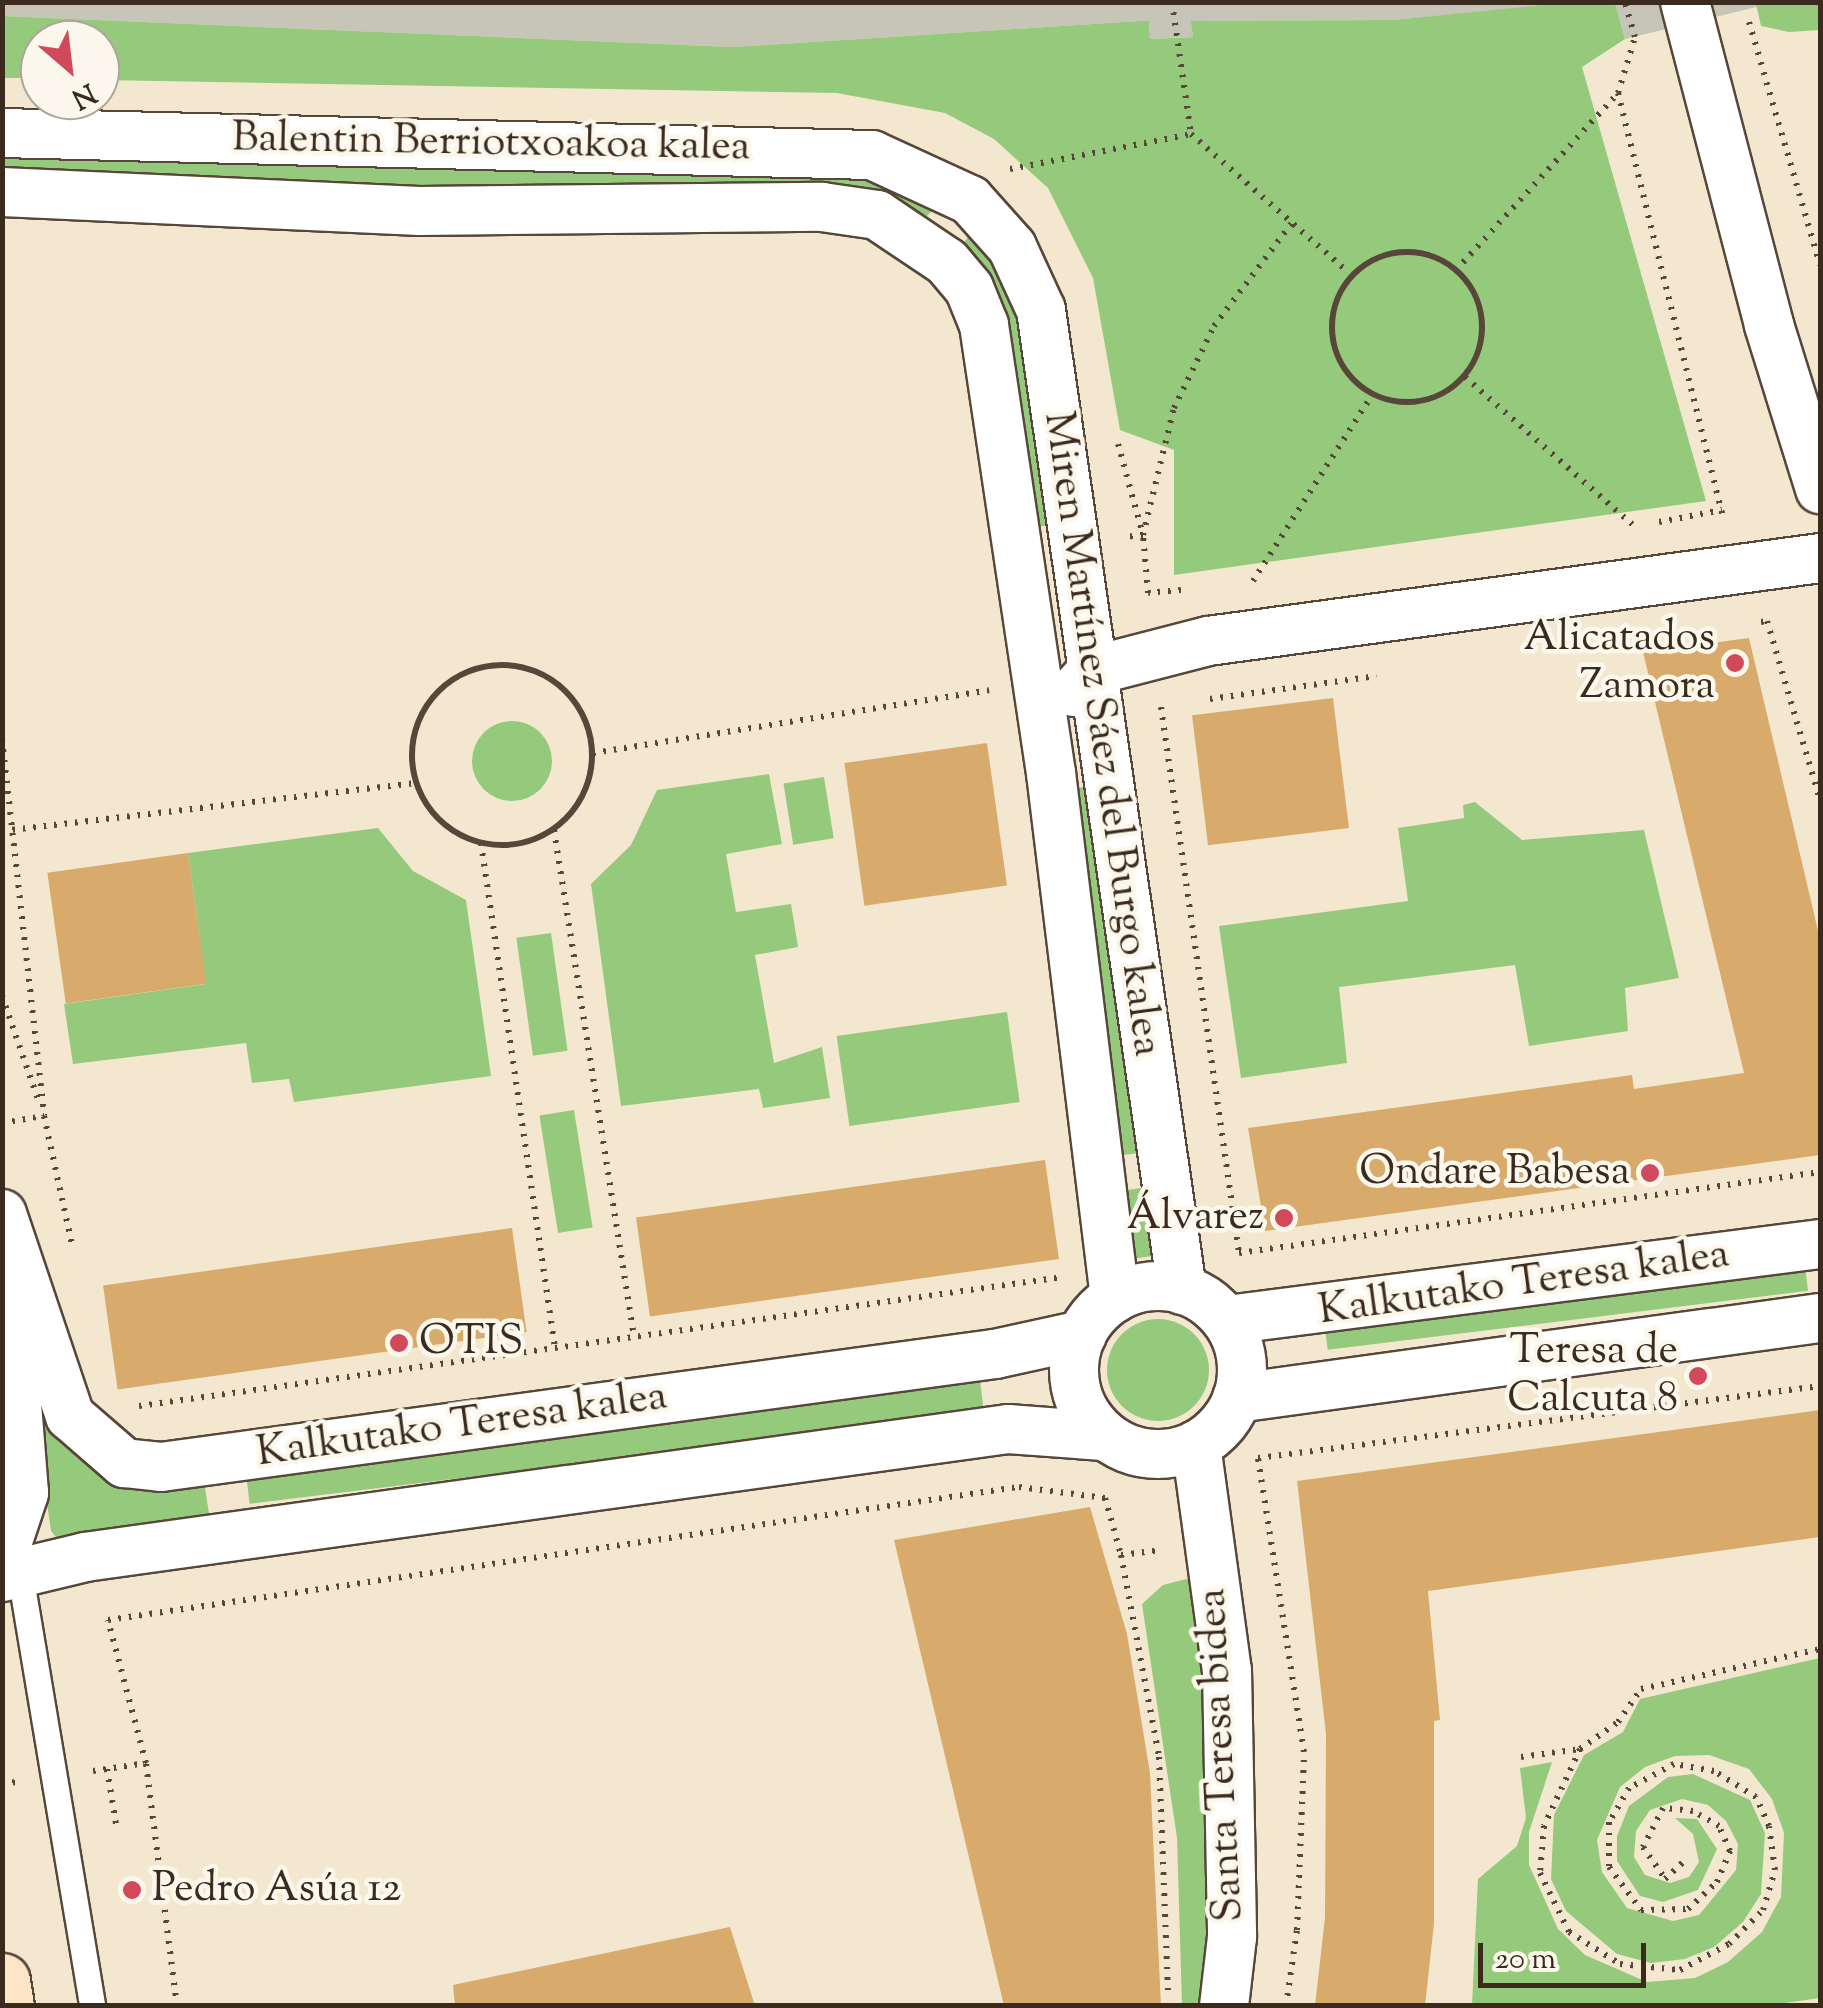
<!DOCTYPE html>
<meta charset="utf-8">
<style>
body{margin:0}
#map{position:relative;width:1823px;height:2008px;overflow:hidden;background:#f3e8cf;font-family:"Sorts Mill Goudy",serif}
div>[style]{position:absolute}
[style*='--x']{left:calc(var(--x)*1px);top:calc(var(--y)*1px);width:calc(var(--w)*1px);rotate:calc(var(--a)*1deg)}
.industrial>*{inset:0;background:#c6c5b8}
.green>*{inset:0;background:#95ca7c;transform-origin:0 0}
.round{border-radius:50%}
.building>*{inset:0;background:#d8ab6d;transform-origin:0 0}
.path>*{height:6px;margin-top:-3px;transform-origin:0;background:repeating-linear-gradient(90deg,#574639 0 2.5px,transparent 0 10.5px)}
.path>.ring{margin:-3px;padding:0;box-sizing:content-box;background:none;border:6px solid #574639;border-radius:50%}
.roads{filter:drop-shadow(2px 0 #574639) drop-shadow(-2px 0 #574639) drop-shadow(0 2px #574639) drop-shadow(0 -2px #574639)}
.lane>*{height:25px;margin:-12.5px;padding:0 12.5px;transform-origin:12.5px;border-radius:12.5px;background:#fff}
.street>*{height:48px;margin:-24px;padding:0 24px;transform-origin:24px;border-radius:24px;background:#fff}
.street>.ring{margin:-24px;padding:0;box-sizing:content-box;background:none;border:48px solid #fff;border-radius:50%}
.secondary>*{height:55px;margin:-27.5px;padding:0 27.5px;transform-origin:27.5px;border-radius:27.5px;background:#fde5c5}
.dots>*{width:28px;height:28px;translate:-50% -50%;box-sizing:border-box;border:5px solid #fbf7ec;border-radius:50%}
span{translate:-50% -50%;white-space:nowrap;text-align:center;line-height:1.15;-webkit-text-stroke:9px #fbf7ec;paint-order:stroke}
.street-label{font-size:42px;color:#3b2a1e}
.poi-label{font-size:42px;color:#3b2a1e}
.right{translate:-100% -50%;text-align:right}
.left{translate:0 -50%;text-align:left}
.frame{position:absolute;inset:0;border:5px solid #3b2a1e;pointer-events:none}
.north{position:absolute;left:20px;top:20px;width:100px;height:100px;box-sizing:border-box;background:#fbf7ec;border:2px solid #aea59a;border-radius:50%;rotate:152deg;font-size:28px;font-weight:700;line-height:40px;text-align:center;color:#3b2a1e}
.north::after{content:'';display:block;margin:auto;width:35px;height:45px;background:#d1495b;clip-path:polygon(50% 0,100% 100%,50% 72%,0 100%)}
.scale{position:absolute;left:1478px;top:1943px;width:168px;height:45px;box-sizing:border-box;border:5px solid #3b2a1e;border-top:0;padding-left:12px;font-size:30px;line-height:35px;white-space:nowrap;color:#3b2a1e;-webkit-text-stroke:8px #fbf7ec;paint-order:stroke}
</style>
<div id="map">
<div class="industrial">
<div style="clip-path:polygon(3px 2px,1575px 3px,1393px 20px,1192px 21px,1193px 37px,1150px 39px,1149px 21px,1139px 21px,733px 47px,3px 16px)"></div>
<div style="clip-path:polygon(1615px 3px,1773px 3px,1625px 39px)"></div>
</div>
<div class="green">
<div style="clip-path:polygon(1575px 2px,1615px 3px,1625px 39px,1582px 67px,1706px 501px,1174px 575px,1174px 450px,1120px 430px,1093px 278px,1048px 188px,994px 139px,945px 113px,837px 93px,100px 80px,100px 40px,40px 40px,40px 78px,2px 78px,3px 16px,733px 47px,1139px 21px,1149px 21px,1150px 39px,1174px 38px,1193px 37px,1191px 21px,1393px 20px)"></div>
<div style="clip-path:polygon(1820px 3px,1820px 30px,1789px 32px,1761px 26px,1756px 4px)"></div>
<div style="clip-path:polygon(2px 149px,306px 165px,829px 167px,878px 177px,939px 203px,927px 216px,876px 195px,424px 196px,3px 177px)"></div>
<div style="clip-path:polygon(973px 231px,994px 257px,1025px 328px,1054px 525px,1030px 527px,961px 246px)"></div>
<div class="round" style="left:472px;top:721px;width:80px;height:80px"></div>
<div style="clip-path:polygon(769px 774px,782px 844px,726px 854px,736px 912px,791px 904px,798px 947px,755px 955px,774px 1063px,822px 1047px,830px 1098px,763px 1108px,759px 1089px,621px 1106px,591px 884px,631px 845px,657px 790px)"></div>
<div style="left:824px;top:777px;width:62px;height:41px;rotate:81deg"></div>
<div style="left:1091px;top:786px;width:370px;height:26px;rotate:82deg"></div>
<div style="clip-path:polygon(1475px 802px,1522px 840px,1644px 830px,1679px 978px,1625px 988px,1628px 1031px,1529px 1046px,1515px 965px,1339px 987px,1347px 1063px,1241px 1078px,1219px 926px,1408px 901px,1398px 828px,1464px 818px,1463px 805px)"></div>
<div style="clip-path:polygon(378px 828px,413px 871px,466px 900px,491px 1076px,294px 1102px,289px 1079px,252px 1083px,246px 1043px,73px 1064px,64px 1004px,206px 984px,188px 853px)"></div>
<div style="left:551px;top:933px;width:119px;height:35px;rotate:82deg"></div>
<div style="left:1007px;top:1012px;width:91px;height:172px;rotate:82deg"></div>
<div style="left:574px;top:1110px;width:119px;height:35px;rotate:81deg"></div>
<div style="left:1148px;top:1187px;width:69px;height:27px;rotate:82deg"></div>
<div style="left:1805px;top:1266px;width:25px;height:484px;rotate:83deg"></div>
<div class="round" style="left:1107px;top:1319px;width:102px;height:102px"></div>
<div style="clip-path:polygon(26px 1358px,60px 1434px,88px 1466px,122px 1480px,204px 1481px,210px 1520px,60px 1542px,51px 1531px)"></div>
<div style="left:979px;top:1372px;width:42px;height:740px;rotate:83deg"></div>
<div style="clip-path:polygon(1198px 1576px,1217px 1886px,1204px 2005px,1182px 2005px,1177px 1838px,1142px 1604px,1163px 1585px)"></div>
<div style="clip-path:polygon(1820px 1658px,1820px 1998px,1765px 2006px,1472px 2005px,1478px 1879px,1517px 1846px,1526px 1818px,1520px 1768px,1552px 1762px,1529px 1832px,1529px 1865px,1558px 1929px,1585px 1955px,1647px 1982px,1695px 1978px,1728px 1962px,1762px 1932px,1781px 1897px,1784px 1833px,1772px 1799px,1749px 1769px,1709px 1755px,1675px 1756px,1645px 1767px,1620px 1787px,1597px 1840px,1602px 1872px,1627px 1908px,1673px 1921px,1699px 1915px,1736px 1870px,1738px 1844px,1726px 1821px,1708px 1805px,1682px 1799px,1650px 1810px,1636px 1831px,1634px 1857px,1645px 1875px,1670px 1883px,1689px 1877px,1699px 1862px,1693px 1834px,1675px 1818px,1697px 1819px,1717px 1849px,1698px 1890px,1663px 1902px,1640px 1896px,1617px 1861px,1617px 1836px,1629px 1806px,1668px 1777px,1693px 1774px,1750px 1800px,1765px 1833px,1761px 1894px,1743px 1922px,1714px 1947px,1685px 1959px,1651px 1963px,1617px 1954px,1566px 1911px,1551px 1879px,1554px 1815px,1584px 1755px,1623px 1732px,1640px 1699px)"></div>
</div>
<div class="building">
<div style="clip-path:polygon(1749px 638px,1820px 939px,1820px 1155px,1265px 1231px,1248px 1128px,1632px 1075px,1634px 1089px,1744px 1073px,1643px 652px)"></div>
<div style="left:1333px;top:698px;width:131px;height:142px;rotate:83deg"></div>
<div style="left:987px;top:743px;width:144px;height:144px;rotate:82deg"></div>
<div style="left:188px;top:853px;width:132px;height:142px;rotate:82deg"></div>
<div style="left:1045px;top:1160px;width:100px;height:413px;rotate:82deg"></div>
<div style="left:512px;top:1228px;width:105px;height:413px;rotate:82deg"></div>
<div style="clip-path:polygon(1820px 1410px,1820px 1537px,1428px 1591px,1440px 1720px,1434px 1721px,1434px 1923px,1425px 2006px,1315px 2006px,1325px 1917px,1326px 1734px,1297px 1481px)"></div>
<div style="clip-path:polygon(1090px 1507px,1127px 1634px,1150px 1773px,1161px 2006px,1004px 2006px,894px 1540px)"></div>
<div style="clip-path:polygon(730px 1927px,755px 2006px,455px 2006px,453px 1985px)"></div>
</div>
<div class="path">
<div style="--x:1172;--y:2;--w:133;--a:81.8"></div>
<div style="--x:1191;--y:134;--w:210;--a:41.3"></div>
<div style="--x:1749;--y:22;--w:253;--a:73.7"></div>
<div style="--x:1618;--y:93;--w:434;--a:76.1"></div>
<div style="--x:1010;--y:169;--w:184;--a:-10.9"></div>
<div class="ring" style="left:1332px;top:252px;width:144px;height:144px"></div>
<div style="--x:1456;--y:270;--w:240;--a:-47.5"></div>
<div style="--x:1618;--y:93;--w:59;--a:-73.1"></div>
<div style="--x:1635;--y:37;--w:36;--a:-106"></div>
<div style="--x:1465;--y:377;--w:227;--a:41.4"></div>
<div style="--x:1118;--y:444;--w:94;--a:74.6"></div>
<div style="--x:1143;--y:535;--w:19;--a:174"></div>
<div style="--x:1659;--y:522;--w:64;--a:-10.8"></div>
<div style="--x:1253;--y:581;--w:221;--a:-57.4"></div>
<div style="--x:1181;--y:590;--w:33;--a:175"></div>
<div style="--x:1148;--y:593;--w:58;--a:-94.9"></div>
<div style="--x:1143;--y:535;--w:131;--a:-76.3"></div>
<div style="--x:1174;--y:408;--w:91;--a:-64"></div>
<div style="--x:1214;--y:326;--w:129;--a:-52.9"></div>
<div style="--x:1761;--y:622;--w:6;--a:-9"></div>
<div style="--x:1767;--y:621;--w:187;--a:73.5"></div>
<div class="ring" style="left:412px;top:665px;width:174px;height:174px"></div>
<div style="--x:1210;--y:699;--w:168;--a:-7.9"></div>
<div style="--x:1161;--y:707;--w:552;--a:81.87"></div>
<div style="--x:1239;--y:1253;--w:587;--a:-7.94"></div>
<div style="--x:2;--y:739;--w:379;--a:83.6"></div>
<div style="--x:593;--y:753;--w:401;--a:-9"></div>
<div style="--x:554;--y:830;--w:513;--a:81.03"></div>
<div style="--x:2;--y:831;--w:417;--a:-6.6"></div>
<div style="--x:481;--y:843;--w:510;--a:81.66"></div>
<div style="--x:2;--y:996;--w:115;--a:70.8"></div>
<div style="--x:2;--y:1123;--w:43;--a:-9.5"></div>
<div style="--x:44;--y:1116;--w:131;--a:77.7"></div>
<div style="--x:139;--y:1406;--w:933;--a:-7.95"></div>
<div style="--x:1121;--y:1555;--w:206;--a:79.3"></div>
<div style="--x:1159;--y:1757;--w:237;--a:87.8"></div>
<div style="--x:1580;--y:1749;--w:85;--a:115.1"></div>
<div style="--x:1544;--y:1826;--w:47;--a:94.9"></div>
<div style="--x:1540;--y:1873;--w:66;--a:63.8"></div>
<div style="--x:1569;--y:1932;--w:60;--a:32.1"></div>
<div style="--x:1620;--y:1964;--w:60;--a:5.7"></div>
<div style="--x:1680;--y:1970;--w:55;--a:-28"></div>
<div style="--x:1729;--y:1944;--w:48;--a:-45"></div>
<div style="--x:1763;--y:1910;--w:42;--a:-73.3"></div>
<div style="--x:1775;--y:1870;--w:44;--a:-97.8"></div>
<div style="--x:1769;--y:1826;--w:32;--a:-114"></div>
<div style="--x:1756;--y:1797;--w:49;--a:-148.2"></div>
<div style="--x:1714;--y:1771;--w:41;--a:-170.1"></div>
<div style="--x:1674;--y:1764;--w:51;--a:151.9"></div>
<div style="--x:1629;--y:1788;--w:39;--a:120"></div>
<div style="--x:1609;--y:1822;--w:45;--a:90"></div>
<div style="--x:1609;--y:1867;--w:54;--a:53.3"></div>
<div style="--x:1641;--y:1910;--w:47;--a:-1.2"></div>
<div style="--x:1688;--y:1909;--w:40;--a:-43"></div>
<div style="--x:1717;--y:1882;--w:34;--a:-67"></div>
<div style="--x:1730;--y:1851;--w:27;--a:-114"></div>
<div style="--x:1719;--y:1826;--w:30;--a:-150"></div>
<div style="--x:1693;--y:1811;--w:30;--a:-174"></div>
<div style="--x:1663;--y:1808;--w:44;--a:117.1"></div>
<div style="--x:1643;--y:1847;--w:39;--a:55"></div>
<div style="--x:1665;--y:1879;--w:26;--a:-43"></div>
<div style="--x:1521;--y:1757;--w:60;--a:-7.7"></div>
<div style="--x:1580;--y:1749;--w:47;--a:-35.4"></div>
<div style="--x:1618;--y:1722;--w:40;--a:-55.1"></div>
<div style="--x:1641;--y:1689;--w:183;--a:-12.6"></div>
<div style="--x:107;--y:1769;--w:56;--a:80.7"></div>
<div style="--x:93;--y:1771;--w:54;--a:-8.6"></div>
<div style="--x:2;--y:1784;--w:14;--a:-8"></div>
<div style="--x:177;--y:2006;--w:245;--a:-97.3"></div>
<div style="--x:146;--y:1763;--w:148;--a:-104.9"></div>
<div style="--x:108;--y:1620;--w:921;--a:-8.31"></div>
<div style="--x:1019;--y:1487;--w:87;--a:7.3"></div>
<div style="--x:1105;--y:1498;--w:59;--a:74.3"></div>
<div style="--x:1121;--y:1555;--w:39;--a:-7"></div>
<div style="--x:1286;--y:2006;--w:77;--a:-81.8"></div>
<div style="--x:1297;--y:1930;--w:178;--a:-87.7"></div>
<div style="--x:1304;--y:1752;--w:298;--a:-98.9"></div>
<div style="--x:1258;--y:1458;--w:567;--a:-7.3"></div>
</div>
<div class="roads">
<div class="lane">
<div style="--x:18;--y:1562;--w:450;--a:80.5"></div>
</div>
<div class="street">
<div style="--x:1685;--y:2;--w:334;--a:75.4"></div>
<div style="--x:1769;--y:325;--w:172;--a:72.7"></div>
<div style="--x:2;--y:133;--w:870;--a:1.45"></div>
<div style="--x:872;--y:155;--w:108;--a:24.7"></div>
<div style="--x:970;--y:200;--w:63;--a:48.2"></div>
<div style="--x:1012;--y:247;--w:69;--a:65.3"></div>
<div style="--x:1041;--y:310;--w:990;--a:81.81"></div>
<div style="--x:2;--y:192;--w:418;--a:2.6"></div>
<div style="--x:420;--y:211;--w:402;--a:-0.6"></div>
<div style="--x:822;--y:207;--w:56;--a:8.3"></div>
<div style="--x:877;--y:215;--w:84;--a:33.9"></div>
<div style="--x:947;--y:262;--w:34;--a:50"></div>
<div style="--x:969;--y:288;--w:40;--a:68"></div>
<div style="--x:984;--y:325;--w:453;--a:81.5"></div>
<div style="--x:1051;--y:773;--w:529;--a:83.05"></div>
<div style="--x:1073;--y:692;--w:28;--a:-48"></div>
<div style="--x:1092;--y:671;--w:120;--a:-14.5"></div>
<div style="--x:1208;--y:641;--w:618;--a:-7.72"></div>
<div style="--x:2;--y:1214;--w:213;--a:71.4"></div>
<div style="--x:70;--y:1416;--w:72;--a:41"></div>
<div style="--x:124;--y:1463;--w:37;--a:6"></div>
<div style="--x:161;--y:1467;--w:842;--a:-7.72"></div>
<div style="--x:995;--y:1354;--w:89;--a:-12.3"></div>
<div class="ring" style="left:1074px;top:1286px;width:120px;height:120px"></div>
<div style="--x:1227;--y:1320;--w:598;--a:-7.3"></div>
<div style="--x:1237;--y:1398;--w:588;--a:-7.81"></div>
<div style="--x:1196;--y:1445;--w:227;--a:82.2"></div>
<div style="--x:1227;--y:1670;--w:267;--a:88.9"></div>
<div style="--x:1232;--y:1937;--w:69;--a:96.6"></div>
<div style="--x:2;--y:1559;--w:70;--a:-71.6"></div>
<div style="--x:24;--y:1493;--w:206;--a:-94.5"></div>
<div style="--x:2;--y:1577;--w:85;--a:-13.5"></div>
<div style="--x:85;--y:1557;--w:932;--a:-7.9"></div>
<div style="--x:1008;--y:1429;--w:96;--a:4.2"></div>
</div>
<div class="secondary">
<div style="--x:2;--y:1981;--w:25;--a:81"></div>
</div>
</div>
<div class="dots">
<div style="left:1735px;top:663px;background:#d1495b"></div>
<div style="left:1650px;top:1173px;background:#d1495b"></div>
<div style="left:1284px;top:1218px;background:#d1495b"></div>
<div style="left:399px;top:1343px;background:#d1495b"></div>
<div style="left:1698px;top:1376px;background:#d1495b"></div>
<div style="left:132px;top:1890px;background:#d1495b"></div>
</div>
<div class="street-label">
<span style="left:491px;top:144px;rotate:1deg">Balentin Berriotxoakoa kalea</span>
<span style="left:1101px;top:734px;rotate:82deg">Miren Martínez Sáez del Burgo kalea</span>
<span style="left:1524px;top:1284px;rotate:-8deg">Kalkutako Teresa kalea</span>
<span style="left:462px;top:1426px;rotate:-8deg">Kalkutako Teresa kalea</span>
<span style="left:1222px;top:1755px;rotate:-93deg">Santa Teresa bidea</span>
</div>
<div class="poi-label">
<span class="right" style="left:1715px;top:663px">Alicatados<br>Zamora</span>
<span class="right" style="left:1630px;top:1173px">Ondare Babesa</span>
<span class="right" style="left:1264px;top:1218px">Álvarez</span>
<span class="left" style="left:419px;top:1343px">OTIS</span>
<span class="right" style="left:1678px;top:1376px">Teresa de<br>Calcuta 8</span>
<span class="left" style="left:152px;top:1890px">Pedro Asúa 12</span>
</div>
<div class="frame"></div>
<div class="north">N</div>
<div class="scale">20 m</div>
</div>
